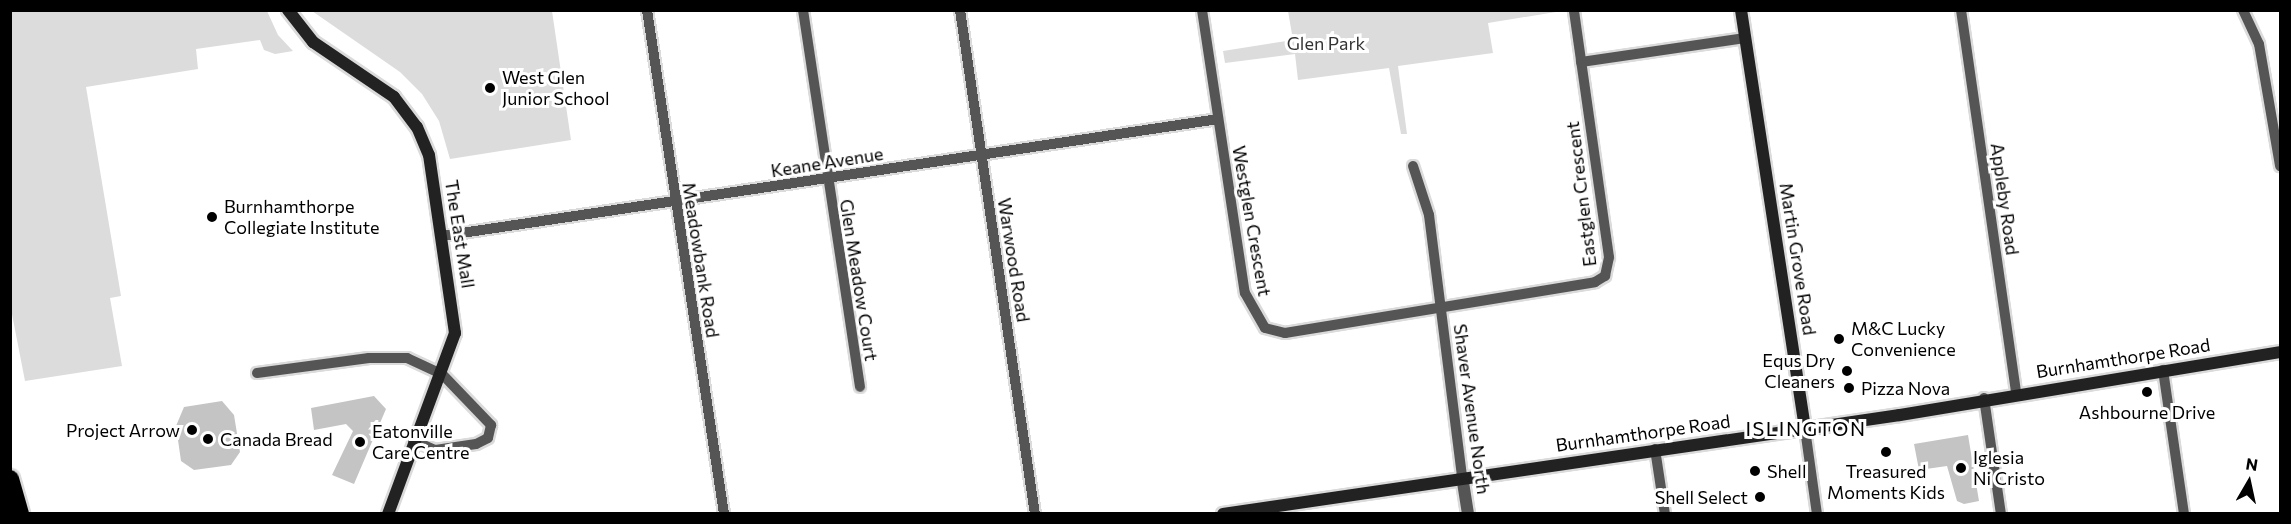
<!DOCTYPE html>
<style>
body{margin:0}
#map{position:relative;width:2291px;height:524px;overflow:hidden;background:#fff;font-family:Commissioner,sans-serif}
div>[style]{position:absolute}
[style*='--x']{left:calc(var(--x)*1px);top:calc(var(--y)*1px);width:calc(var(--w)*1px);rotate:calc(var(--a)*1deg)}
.green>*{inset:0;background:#dcdcdc}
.building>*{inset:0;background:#c4c4c4}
.roads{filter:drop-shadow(2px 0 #dbdbdb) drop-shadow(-2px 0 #dbdbdb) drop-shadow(0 2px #dbdbdb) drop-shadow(0 -2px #dbdbdb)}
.minor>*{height:10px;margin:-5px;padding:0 5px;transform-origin:5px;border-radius:5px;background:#555}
.tertiary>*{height:12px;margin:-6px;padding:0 6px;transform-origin:6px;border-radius:6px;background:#555}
.secondary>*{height:12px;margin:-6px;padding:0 6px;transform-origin:6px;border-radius:6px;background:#222}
.motorway>*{height:18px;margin:-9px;padding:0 9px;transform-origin:9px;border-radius:9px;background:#000}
.dots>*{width:16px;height:16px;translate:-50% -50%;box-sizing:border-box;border:3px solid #fff;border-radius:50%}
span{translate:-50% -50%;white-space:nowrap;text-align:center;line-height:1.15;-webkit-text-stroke:6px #fff;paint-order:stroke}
.park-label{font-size:18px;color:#333}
.poi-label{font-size:18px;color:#000}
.left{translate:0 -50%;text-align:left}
.right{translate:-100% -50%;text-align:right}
.street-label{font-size:18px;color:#000}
.neighbourhood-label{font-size:20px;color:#000;letter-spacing:1.5px}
.frame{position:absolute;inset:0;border:12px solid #000;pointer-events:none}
.north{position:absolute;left:2219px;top:452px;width:60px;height:60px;-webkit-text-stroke:4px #fff;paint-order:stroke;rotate:9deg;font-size:16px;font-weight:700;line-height:24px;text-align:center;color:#000}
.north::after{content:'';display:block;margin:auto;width:21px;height:27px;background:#000;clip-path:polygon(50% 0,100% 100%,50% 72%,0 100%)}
</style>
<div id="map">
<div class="green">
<div style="clip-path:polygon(10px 11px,267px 11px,278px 35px,293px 51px,275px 54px,264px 50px,260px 40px,196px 49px,198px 69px,86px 87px,121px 296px,110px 298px,122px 366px,25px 381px,10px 304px)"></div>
<div style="clip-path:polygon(312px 11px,552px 11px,571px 140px,450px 159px,439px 121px,422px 94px,400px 72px)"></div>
<div style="clip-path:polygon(1288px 11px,1562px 10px,1562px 11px,1488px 23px,1493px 53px,1398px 66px,1407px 134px,1401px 134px,1389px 68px,1298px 80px,1295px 54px,1225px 63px,1223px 51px,1293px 40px)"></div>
</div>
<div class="building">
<div style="clip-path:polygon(374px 396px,386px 409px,354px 484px,332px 475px,353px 431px,346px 424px,314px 430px,311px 408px)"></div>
<div style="clip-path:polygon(222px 401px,234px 415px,240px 452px,231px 465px,194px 470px,181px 461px,176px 426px,184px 407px)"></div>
<div style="clip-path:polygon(1968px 435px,1979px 501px,1964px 504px,1957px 501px,1947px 466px,1919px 470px,1914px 444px)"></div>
</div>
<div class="roads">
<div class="minor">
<div style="--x:647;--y:10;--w:510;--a:81.31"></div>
<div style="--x:803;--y:10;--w:381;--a:81.4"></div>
<div style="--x:960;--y:10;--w:510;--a:81.54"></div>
<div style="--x:1202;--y:10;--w:286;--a:81.4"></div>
<div style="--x:1245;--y:293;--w:40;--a:60.3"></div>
<div style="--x:1265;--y:328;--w:21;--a:14"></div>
<div style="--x:1285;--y:333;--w:314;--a:-9.3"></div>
<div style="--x:1595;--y:282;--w:12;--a:-31"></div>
<div style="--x:1605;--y:276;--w:19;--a:-78"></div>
<div style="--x:1609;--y:257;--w:249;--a:-98.1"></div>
<div style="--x:1961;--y:10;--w:387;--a:81.8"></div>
<div style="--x:2243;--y:10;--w:38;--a:65"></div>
<div style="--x:2259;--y:44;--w:124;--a:80.2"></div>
<div style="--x:1581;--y:62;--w:166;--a:-8.3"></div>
<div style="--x:1413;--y:166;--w:52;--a:71.9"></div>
<div style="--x:1429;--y:215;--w:263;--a:82.8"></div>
<div style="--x:442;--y:236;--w:785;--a:-8.57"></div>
<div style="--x:2163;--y:370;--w:146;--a:81.7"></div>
<div style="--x:257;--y:373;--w:113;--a:-7.6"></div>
<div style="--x:369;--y:358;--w:38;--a:0"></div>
<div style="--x:407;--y:358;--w:38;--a:25"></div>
<div style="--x:442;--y:374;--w:71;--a:46.1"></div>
<div style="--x:491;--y:425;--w:13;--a:103"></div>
<div style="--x:488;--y:438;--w:13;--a:153"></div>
<div style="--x:476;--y:444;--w:41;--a:171.7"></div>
<div style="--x:435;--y:450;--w:24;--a:-156"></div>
<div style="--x:1984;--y:398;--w:117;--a:81.7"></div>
<div style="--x:1805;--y:429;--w:86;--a:82"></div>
<div style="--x:1655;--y:449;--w:66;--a:81.3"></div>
</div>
<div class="tertiary">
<div style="--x:1462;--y:476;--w:38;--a:81"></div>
</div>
<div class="secondary">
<div style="--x:288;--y:10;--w:41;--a:52"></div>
<div style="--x:313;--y:42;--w:98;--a:34.2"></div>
<div style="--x:394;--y:97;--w:38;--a:53"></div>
<div style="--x:417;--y:127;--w:30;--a:67"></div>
<div style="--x:429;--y:155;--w:180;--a:81.7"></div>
<div style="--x:455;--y:333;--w:193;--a:110.3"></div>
<div style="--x:1741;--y:10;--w:424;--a:81.3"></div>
<div style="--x:1223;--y:514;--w:684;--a:-8.32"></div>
<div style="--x:1900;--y:415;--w:385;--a:-9.4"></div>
</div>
<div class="motorway">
<div style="--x:10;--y:479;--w:36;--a:74"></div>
</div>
</div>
<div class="dots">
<div style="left:490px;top:88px;background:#000"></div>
<div style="left:212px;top:217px;background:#000"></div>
<div style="left:1839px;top:339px;background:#000"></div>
<div style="left:1847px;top:371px;background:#000"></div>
<div style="left:1849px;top:388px;background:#000"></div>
<div style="left:2147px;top:392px;background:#000"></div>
<div style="left:192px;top:430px;background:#000"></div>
<div style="left:208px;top:439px;background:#000"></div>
<div style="left:360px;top:442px;background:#000"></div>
<div style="left:1886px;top:452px;background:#000"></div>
<div style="left:1961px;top:468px;background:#000"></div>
<div style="left:1755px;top:471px;background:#000"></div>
<div style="left:1760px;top:497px;background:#000"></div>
</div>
<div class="park-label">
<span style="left:1326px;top:43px">Glen Park</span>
</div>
<div class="poi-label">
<span class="left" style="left:502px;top:88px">West Glen<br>Junior School</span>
<span class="left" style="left:224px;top:217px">Burnhamthorpe<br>Collegiate Institute</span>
<span class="left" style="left:1851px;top:339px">M&amp;C Lucky<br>Convenience</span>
<span class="right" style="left:1835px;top:371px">Equs Dry<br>Cleaners</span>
<span class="left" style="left:1861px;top:388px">Pizza Nova</span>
<span style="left:2147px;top:412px">Ashbourne Drive</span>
<span class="right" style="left:180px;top:430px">Project Arrow</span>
<span class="left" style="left:372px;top:442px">Eatonville<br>Care Centre</span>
<span class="left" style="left:220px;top:439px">Canada Bread</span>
<span class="left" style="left:1973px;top:468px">Iglesia<br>Ni Cristo</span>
<span class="left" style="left:1767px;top:471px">Shell</span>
<span style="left:1886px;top:482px">Treasured<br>Moments Kids</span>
<span class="right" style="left:1748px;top:497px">Shell Select</span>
</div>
<div class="street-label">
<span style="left:827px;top:162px;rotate:-9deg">Keane Avenue</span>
<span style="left:1581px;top:194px;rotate:-97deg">Eastglen Crescent</span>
<span style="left:2005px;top:199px;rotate:82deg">Appleby Road</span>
<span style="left:1252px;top:221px;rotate:80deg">Westglen Crescent</span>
<span style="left:460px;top:234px;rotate:81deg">The East Mall</span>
<span style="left:1798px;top:259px;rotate:81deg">Martin Grove Road</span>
<span style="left:701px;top:260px;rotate:81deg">Meadowbank Road</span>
<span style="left:1014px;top:260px;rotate:81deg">Warwood Road</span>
<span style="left:859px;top:280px;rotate:81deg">Glen Meadow Court</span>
<span style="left:2123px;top:358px;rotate:-9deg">Burnhamthorpe Road</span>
<span style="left:1472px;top:409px;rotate:82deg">Shaver Avenue North</span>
<span style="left:1643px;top:433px;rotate:-8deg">Burnhamthorpe Road</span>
</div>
<div class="neighbourhood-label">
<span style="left:1806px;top:428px">ISLINGTON</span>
</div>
<div class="frame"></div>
<div class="north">N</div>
</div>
